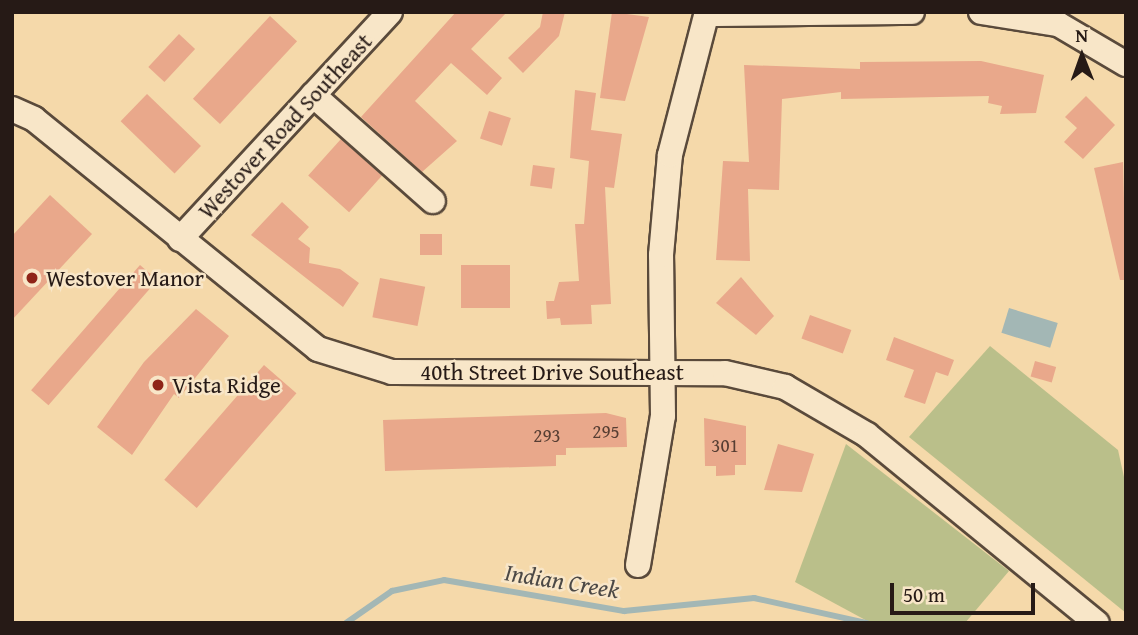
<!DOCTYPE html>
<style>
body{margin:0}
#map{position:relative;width:1138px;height:635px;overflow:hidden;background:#f5d9aa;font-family:"Gentium Book Plus",serif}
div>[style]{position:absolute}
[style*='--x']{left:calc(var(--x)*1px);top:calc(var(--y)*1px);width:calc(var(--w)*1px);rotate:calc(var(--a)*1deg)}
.green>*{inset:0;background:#babf8a}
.water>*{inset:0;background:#a3b7b5;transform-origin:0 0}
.stream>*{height:6px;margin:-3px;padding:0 3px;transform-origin:3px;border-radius:3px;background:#a3b7b5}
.building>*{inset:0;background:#e9a88b;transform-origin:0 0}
.roads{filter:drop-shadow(2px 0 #5a4a3b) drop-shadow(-2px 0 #5a4a3b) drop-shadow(0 2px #5a4a3b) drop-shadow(0 -2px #5a4a3b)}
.minor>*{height:24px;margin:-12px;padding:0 12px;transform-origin:12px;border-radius:12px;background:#f8e6c8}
.dots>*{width:19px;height:19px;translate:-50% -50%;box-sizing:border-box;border:4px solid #f8e6c8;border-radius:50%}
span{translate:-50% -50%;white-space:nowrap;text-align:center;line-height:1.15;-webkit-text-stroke:5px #f8e6c8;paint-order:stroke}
.number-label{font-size:19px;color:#573e33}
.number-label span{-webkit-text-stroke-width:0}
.street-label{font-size:23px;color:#261a16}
.poi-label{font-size:23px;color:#261a16}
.left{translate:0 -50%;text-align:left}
.water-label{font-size:24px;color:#4c4946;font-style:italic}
.frame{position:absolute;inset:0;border:14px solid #261a16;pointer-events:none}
.north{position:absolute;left:1047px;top:21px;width:70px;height:70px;-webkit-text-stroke:5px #f8e6c8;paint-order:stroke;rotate:359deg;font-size:19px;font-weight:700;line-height:28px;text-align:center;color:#261a16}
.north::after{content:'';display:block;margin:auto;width:24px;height:32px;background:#261a16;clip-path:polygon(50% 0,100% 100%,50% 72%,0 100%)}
.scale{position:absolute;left:890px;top:583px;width:145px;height:32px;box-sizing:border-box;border:4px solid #261a16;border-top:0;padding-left:9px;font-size:21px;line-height:24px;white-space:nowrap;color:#261a16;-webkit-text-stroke:5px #f8e6c8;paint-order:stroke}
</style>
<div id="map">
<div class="green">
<div style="clip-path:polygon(990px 346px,1118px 450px,1126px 486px,1126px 613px,909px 437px)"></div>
<div style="clip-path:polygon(846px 444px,1009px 571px,965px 623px,871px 623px,795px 582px)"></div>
</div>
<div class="water">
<div style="left:1009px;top:308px;width:51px;height:26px;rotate:17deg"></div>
</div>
<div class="stream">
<div style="--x:346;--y:623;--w:56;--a:-34.8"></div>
<div style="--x:392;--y:591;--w:53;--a:-11.9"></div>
<div style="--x:444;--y:580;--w:183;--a:9.8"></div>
<div style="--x:624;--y:611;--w:131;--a:-5.7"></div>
<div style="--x:754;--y:598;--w:116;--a:12.5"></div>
</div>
<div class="building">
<div style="clip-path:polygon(456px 12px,507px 12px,471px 49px,502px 78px,487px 95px,451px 63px,415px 101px,457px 141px,422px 172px,361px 117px)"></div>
<div style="clip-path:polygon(543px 12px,565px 12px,559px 36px,523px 73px,508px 58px,540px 27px)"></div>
<div style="clip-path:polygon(612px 12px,649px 17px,625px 101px,600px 98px)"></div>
<div style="left:270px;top:16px;width:37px;height:113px;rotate:43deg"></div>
<div style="left:179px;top:34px;width:22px;height:45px;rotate:43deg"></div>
<div style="clip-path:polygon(981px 61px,1044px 75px,1036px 113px,1000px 114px,1002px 106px,988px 103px,989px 96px,841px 99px,841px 92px,782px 99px,779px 190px,748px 189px,750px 261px,716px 260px,723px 161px,749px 162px,744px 65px,860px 69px,860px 62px)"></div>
<div style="clip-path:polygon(575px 90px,596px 93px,591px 130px,622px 134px,614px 188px,605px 187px,611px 304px,591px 305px,592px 324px,561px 325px,560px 318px,547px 319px,546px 301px,554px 301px,559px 282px,579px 281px,575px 224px,584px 224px,589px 161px,570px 158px)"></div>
<div style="left:147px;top:94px;width:75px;height:38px;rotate:44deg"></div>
<div style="clip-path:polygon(1086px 96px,1115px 125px,1083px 159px,1064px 142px,1077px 128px,1065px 117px)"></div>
<div style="left:489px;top:111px;width:23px;height:29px;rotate:18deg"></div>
<div style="left:341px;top:139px;width:55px;height:49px;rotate:42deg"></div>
<div style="clip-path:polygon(1123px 162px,1126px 280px,1120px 280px,1094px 168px)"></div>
<div style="left:533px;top:165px;width:22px;height:21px;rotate:8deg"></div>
<div style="clip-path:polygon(50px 195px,92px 234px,12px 320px,12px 236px)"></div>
<div style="clip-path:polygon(282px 202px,309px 227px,298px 239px,310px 248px,309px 263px,340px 269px,359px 283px,343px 307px,251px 235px)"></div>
<div style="left:420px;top:234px;width:22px;height:21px"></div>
<div style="left:140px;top:265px;width:23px;height:166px;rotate:41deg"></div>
<div style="left:510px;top:265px;width:43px;height:49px;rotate:90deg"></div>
<div style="clip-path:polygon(741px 277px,774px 316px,756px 335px,716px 303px)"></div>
<div style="left:380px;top:278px;width:46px;height:40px;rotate:11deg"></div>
<div style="clip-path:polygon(196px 309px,229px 336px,179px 398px,174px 394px,132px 455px,97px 427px,144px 362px)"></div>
<div style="left:810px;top:315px;width:44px;height:25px;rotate:20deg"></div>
<div style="clip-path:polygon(894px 337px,954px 360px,948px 376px,936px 372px,925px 404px,904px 397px,914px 370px,886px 360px)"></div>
<div style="left:1035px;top:361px;width:22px;height:16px;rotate:16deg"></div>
<div style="left:264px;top:365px;width:43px;height:152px;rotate:41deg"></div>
<div style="clip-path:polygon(606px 413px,626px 418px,627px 447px,566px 448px,566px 455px,556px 455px,556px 466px,385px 471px,383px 420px)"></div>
<div style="clip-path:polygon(704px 418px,746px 426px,746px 465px,735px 465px,735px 475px,716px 476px,716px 466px,705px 466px)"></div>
<div style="clip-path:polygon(778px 444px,814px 454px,802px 492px,764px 490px)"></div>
</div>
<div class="roads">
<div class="minor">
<div style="--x:981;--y:12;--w:78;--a:8.9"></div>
<div style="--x:1058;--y:24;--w:79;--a:30.5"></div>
<div style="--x:706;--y:14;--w:206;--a:-0.6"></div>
<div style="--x:313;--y:95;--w:160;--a:41.5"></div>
<div style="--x:12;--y:109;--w:24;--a:24"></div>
<div style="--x:34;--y:119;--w:365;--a:39"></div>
<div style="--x:318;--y:349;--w:77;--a:17.3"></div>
<div style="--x:392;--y:372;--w:333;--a:0.2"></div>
<div style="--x:725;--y:373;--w:62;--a:13.1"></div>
<div style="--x:785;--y:387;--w:95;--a:30.3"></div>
<div style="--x:867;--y:435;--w:297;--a:39.3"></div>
<div style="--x:180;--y:239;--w:309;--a:-47.2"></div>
<div style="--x:638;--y:565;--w:151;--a:-80.5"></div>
<div style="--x:663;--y:416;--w:161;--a:-90.7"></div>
<div style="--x:661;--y:255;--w:100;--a:-84.9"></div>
<div style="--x:670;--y:155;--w:148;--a:-75.5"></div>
</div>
</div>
<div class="dots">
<div style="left:32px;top:278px;background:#8f2418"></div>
<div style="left:158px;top:385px;background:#8f2418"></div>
</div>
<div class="number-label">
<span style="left:606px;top:432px">295</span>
<span style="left:547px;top:436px">293</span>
<span style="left:725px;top:446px">301</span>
</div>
<div class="street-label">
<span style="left:285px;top:126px;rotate:-47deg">Westover Road Southeast</span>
<span style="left:552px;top:372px">40th Street Drive Southeast</span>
</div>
<div class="poi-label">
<span class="left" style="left:46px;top:278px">Westover Manor</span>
<span class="left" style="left:172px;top:385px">Vista Ridge</span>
</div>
<div class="water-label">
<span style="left:562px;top:581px;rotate:9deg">Indian Creek</span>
</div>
<div class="frame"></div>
<div class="north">N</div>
<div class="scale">50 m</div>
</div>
